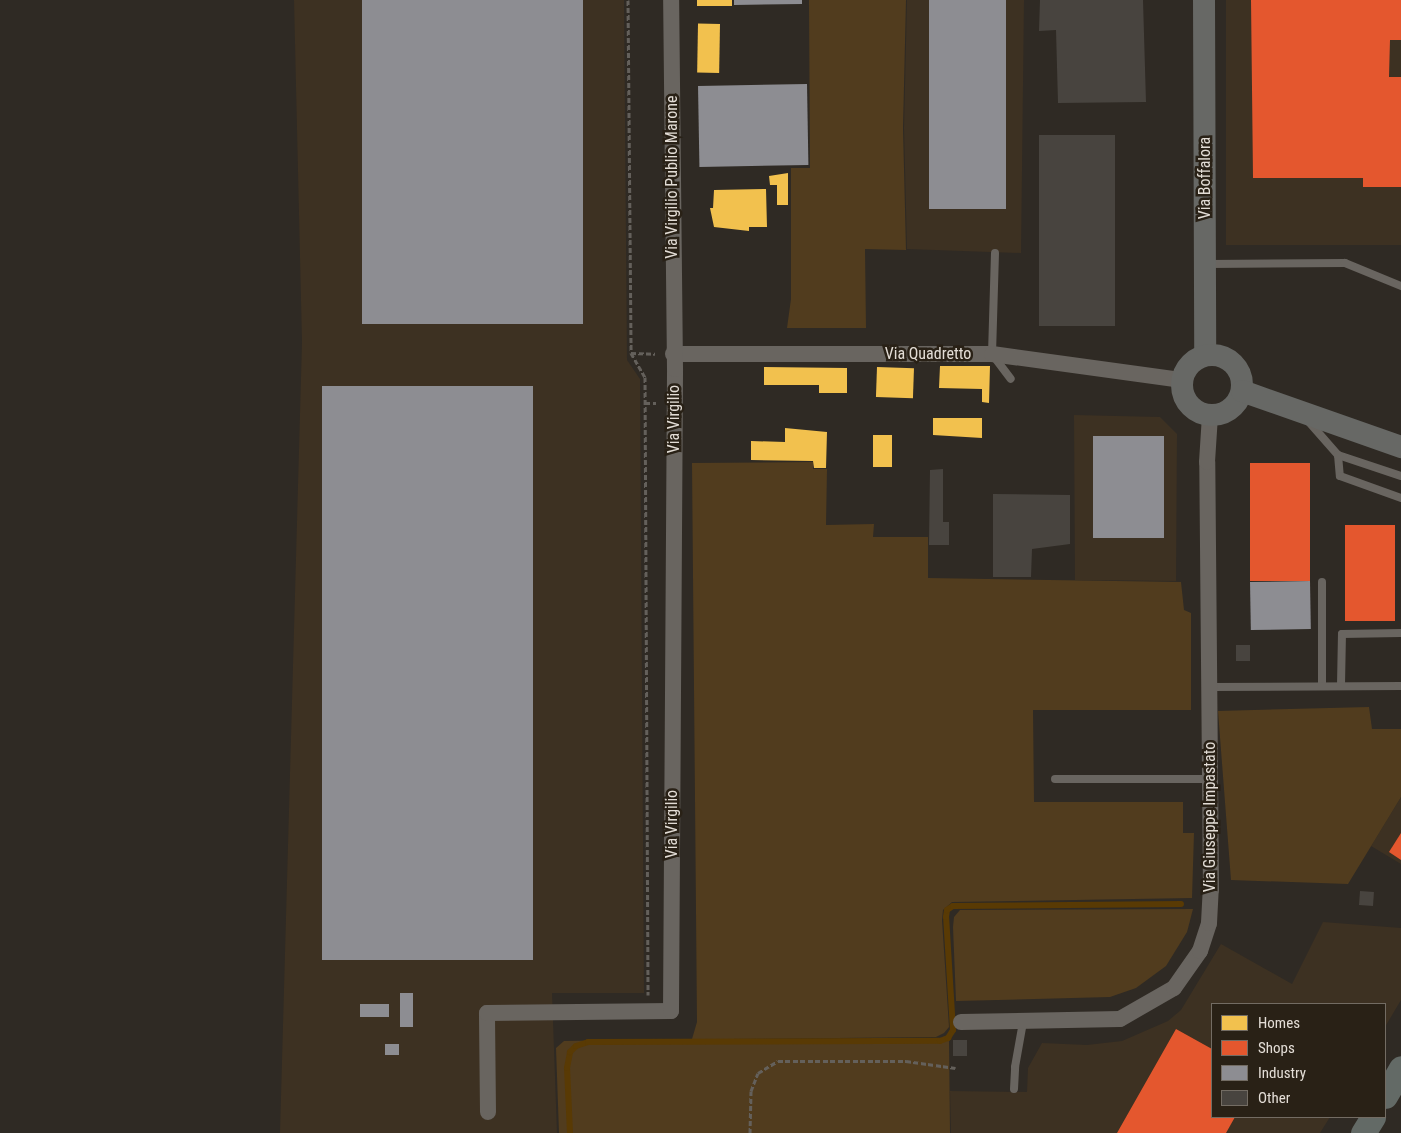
<!DOCTYPE html>
<style>
body{margin:0}
#map{position:relative;width:1401px;height:1133px;overflow:hidden;background:#2f2a24;font-family:"Roboto Condensed",sans-serif}
div>[style]{position:absolute}
[style*='--x']{left:calc(var(--x)*1px);top:calc(var(--y)*1px);width:calc(var(--w)*1px);rotate:calc(var(--a)*1deg)}
.built>*{inset:0;background:#3d3122;transform-origin:0 0}
.green>*{inset:0;background:#513c1e}
.homes>*{inset:0;background:#f2c14e;transform-origin:0 0}
.shops>*{inset:0;background:#e4572e;transform-origin:0 0}
.industry>*{inset:0;background:#8d8d92;transform-origin:0 0}
.stream>*{height:6px;margin:-3px;padding:0 3px;transform-origin:3px;border-radius:3px;background:#593a04}
.building>*{inset:0;background:#48443f;transform-origin:0 0}
.path>*{height:3px;margin-top:-1.5px;transform-origin:0;background:repeating-linear-gradient(90deg,#64605b 0 5px,transparent 0 7.5px)}
.lane>*{height:8px;margin:-4px;padding:0 4px;transform-origin:4px;border-radius:4px;background:#696560}
.street>*{height:16px;margin:-8px;padding:0 8px;transform-origin:8px;border-radius:8px;background:#696560}
.secondary>*{height:22px;margin:-11px;padding:0 11px;transform-origin:11px;border-radius:11px;background:#676865}
.secondary>.ring{margin:-11px;padding:0;box-sizing:content-box;background:none;border:22px solid #676865;border-radius:50%}
.primary>*{height:25px;margin:-12.5px;padding:0 12.5px;transform-origin:12.5px;border-radius:12.5px;background:#636a66}
span{translate:-50% -50%;white-space:nowrap;text-align:center;line-height:1.15;-webkit-text-stroke:5px #292116;paint-order:stroke}
.street-label{font-size:16px;color:#e3ddd6}
.legend{position:absolute;left:1211px;top:1003px;width:175px;height:115px;box-sizing:border-box;background:#292116;border:1px solid #736c63;margin:0;padding:6px 9px;list-style:none;font-size:15px;color:#e3ddd6}
.legend li{display:flex;align-items:center;gap:10px;height:25px}
.legend b{width:25px;border:1px solid #736c63}
</style>
<div id="map">
<div class="built">
<div style="clip-path:polygon(294px 0,624px 0,627px 360px,640px 379px,644px 993px,552px 993px,557px 1133px,280px 1133px,302px 342px)"></div>
<div style="clip-path:polygon(907px 0,1024px 0,1021px 253px,907px 249px,904px 128px)"></div>
<div style="left:1226px;top:0;width:175px;height:245px"></div>
<div style="clip-path:polygon(1074px 415px,1160px 417px,1177px 434px,1176px 581px,1075px 580px)"></div>
<div style="clip-path:polygon(1401px 797px,1401px 864px,1371px 846px)"></div>
<div style="clip-path:polygon(1323px 922px,1401px 928px,1401px 1000px,1385px 1027px,1385px 1004px,1212px 1004px,1212px 1117px,1330px 1117px,1320px 1133px,951px 1133px,950px 1091px,1027px 1092px,1028px 1068px,1042px 1043px,1087px 1045px,1122px 1041px,1168px 1021px,1181px 1010px,1221px 944px,1292px 984px)"></div>
</div>
<div class="green">
<div style="clip-path:polygon(809px 0,906px 0,903px 128px,906px 250px,865px 249px,866px 328px,787px 328px,791px 299px,791px 168px,810px 168px)"></div>
<div style="clip-path:polygon(813px 462px,813px 469px,827px 469px,826px 525px,874px 524px,873px 537px,928px 537px,928px 578px,1181px 582px,1184px 610px,1191px 613px,1191px 710px,1033px 710px,1034px 802px,1183px 802px,1183px 833px,1194px 833px,1192px 898px,952px 902px,943px 910px,942px 920px,949px 1027px,944px 1033px,936px 1037px,729px 1039px,949px 1040px,950px 1133px,559px 1133px,556px 1048px,564px 1041px,692px 1039px,697px 1022px,692px 463px)"></div>
<div style="clip-path:polygon(1369px 707px,1372px 729px,1401px 729px,1401px 797px,1348px 884px,1231px 880px,1218px 711px)"></div>
<div style="clip-path:polygon(1193px 909px,1187px 932px,1166px 966px,1136px 988px,1110px 997px,956px 1001px,953px 927px,954px 917px,960px 910px)"></div>
</div>
<div class="homes">
<div style="left:697px;top:0;width:35px;height:6px"></div>
<div style="left:720px;top:24px;width:49px;height:22px;rotate:91deg"></div>
<div style="clip-path:polygon(788px 173px,788px 205px,777px 205px,777px 185px,770px 185px,769px 176px)"></div>
<div style="clip-path:polygon(766px 189px,767px 227px,749px 227px,749px 231px,714px 227px,710px 208px,713px 208px,714px 190px)"></div>
<div style="clip-path:polygon(940px 366px,990px 366px,989px 403px,982px 402px,982px 389px,939px 388px)"></div>
<div style="clip-path:polygon(764px 367px,847px 368px,847px 393px,819px 393px,819px 385px,764px 385px)"></div>
<div style="left:877px;top:367px;width:37px;height:30px;rotate:2deg"></div>
<div style="clip-path:polygon(933px 418px,982px 418px,982px 438px,933px 435px)"></div>
<div style="clip-path:polygon(785px 428px,827px 432px,826px 468px,814px 468px,813px 461px,751px 460px,751px 441px,785px 442px)"></div>
<div style="left:873px;top:435px;width:19px;height:32px"></div>
</div>
<div class="shops">
<div style="clip-path:polygon(1251px 0,1401px 0,1401px 40px,1390px 40px,1389px 77px,1401px 77px,1401px 187px,1363px 187px,1363px 178px,1253px 178px)"></div>
<div style="left:1310px;top:463px;width:118px;height:60px;rotate:90deg"></div>
<div style="left:1345px;top:525px;width:50px;height:96px"></div>
<div style="clip-path:polygon(1401px 833px,1401px 860px,1389px 852px)"></div>
<div style="clip-path:polygon(1176px 1029px,1212px 1049px,1212px 1117px,1235px 1117px,1226px 1133px,1117px 1133px)"></div>
</div>
<div class="industry">
<div style="left:362px;top:0;width:221px;height:324px"></div>
<div style="clip-path:polygon(734px 0,802px 0,802px 4px,734px 5px)"></div>
<div style="left:929px;top:0;width:77px;height:209px"></div>
<div style="left:807px;top:84px;width:81px;height:109px;rotate:89deg"></div>
<div style="left:533px;top:386px;width:574px;height:211px;rotate:90deg"></div>
<div style="left:1093px;top:436px;width:71px;height:102px"></div>
<div style="left:1310px;top:581px;width:48px;height:60px;rotate:89deg"></div>
<div style="left:400px;top:993px;width:13px;height:34px"></div>
<div style="left:389px;top:1004px;width:13px;height:29px;rotate:90deg"></div>
<div style="left:385px;top:1044px;width:14px;height:11px"></div>
</div>
<div class="stream">
<div style="--x:570;--y:1133;--w:65;--a:-92.6"></div>
<div style="--x:567;--y:1068;--w:16;--a:-79"></div>
<div style="--x:570;--y:1052;--w:8;--a:-45"></div>
<div style="--x:576;--y:1046;--w:13;--a:-18"></div>
<div style="--x:588;--y:1042;--w:352;--a:-0.2"></div>
<div style="--x:940;--y:1041;--w:9;--a:-21"></div>
<div style="--x:948;--y:1038;--w:9;--a:-58"></div>
<div style="--x:953;--y:1030;--w:113;--a:-93.5"></div>
<div style="--x:946;--y:917;--w:7;--a:-82"></div>
<div style="--x:947;--y:910;--w:7;--a:-34"></div>
<div style="--x:953;--y:906;--w:228;--a:-0.5"></div>
</div>
<div class="building">
<div style="clip-path:polygon(1040px 0,1143px 0,1146px 102px,1058px 103px,1056px 30px,1039px 31px)"></div>
<div style="left:1039px;top:135px;width:76px;height:191px"></div>
<div style="clip-path:polygon(943px 469px,943px 522px,949px 522px,949px 545px,929px 545px,930px 470px)"></div>
<div style="clip-path:polygon(993px 494px,1070px 495px,1070px 544px,1032px 549px,1031px 577px,993px 577px)"></div>
<div style="left:1236px;top:645px;width:14px;height:16px"></div>
<div style="left:1360px;top:891px;width:14px;height:14px;rotate:4deg"></div>
<div style="left:953px;top:1040px;width:14px;height:16px"></div>
</div>
<div class="path">
<div style="--x:628;--y:0;--w:353;--a:89.5"></div>
<div style="--x:631;--y:353;--w:24;--a:2"></div>
<div style="--x:631;--y:353;--w:28;--a:60"></div>
<div style="--x:645;--y:377;--w:618;--a:89.72"></div>
<div style="--x:645;--y:403;--w:11;--a:0"></div>
<div style="--x:750;--y:1133;--w:42;--a:-88.6"></div>
<div style="--x:751;--y:1091;--w:19;--a:-69"></div>
<div style="--x:758;--y:1073;--w:23;--a:-31"></div>
<div style="--x:778;--y:1061;--w:128;--a:0"></div>
<div style="--x:906;--y:1061;--w:50;--a:8"></div>
</div>
<div class="lane">
<div style="--x:995;--y:253;--w:101;--a:91.7"></div>
<div style="--x:992;--y:354;--w:31;--a:53"></div>
<div style="--x:1208;--y:264;--w:137;--a:-0.4"></div>
<div style="--x:1345;--y:263;--w:61;--a:22.3"></div>
<div style="--x:1309;--y:422;--w:44;--a:48.7"></div>
<div style="--x:1338;--y:455;--w:66;--a:18.4"></div>
<div style="--x:1338;--y:455;--w:21;--a:85"></div>
<div style="--x:1340;--y:476;--w:65;--a:19.8"></div>
<div style="--x:1322;--y:582;--w:103;--a:90"></div>
<div style="--x:1341;--y:685;--w:51;--a:-88.9"></div>
<div style="--x:1342;--y:634;--w:59;--a:-1"></div>
<div style="--x:1210;--y:687;--w:191;--a:-0.3"></div>
<div style="--x:1055;--y:779;--w:155;--a:0"></div>
<div style="--x:1014;--y:1089;--w:22;--a:-87"></div>
<div style="--x:1015;--y:1067;--w:46;--a:-79.9"></div>
</div>
<div class="street">
<div style="--x:673;--y:354;--w:319;--a:0"></div>
<div style="--x:992;--y:354;--w:192;--a:7.8"></div>
<div style="--x:961;--y:1022;--w:159;--a:-1.1"></div>
<div style="--x:1120;--y:1019;--w:62;--a:-29.9"></div>
<div style="--x:1174;--y:988;--w:45;--a:-54.9"></div>
<div style="--x:1200;--y:951;--w:29;--a:-72"></div>
<div style="--x:1209;--y:923;--w:33;--a:-87"></div>
<div style="--x:1211;--y:890;--w:428;--a:-90.5"></div>
<div style="--x:1207;--y:462;--w:47;--a:-86.3"></div>
<div style="--x:488;--y:1112;--w:99;--a:-90.6"></div>
<div style="--x:487;--y:1013;--w:184;--a:-0.6"></div>
<div style="--x:671;--y:1011;--w:642;--a:-89.64"></div>
<div style="--x:675;--y:369;--w:369;--a:-90.6"></div>
</div>
<div class="secondary">
<div style="--x:1204;--y:0;--w:355;--a:89.8"></div>
<div class="ring" style="left:1182px;top:355px;width:38px;height:38px"></div>
<div style="--x:1242;--y:391;--w:169;--a:19.4"></div>
</div>
<div class="primary">
<div style="--x:1385;--y:1096;--w:32;--a:-60"></div>
<div style="--x:1363;--y:1133;--w:19;--a:-58"></div>
</div>
<div class="street-label">
<span style="left:672px;top:177px;rotate:-90deg">Via Virgilio Publio Marone</span>
<span style="left:1205px;top:178px;rotate:-90deg">Via Boffalora</span>
<span style="left:928px;top:354px">Via Quadretto</span>
<span style="left:674px;top:419px;rotate:-90deg">Via Virgilio</span>
<span style="left:1210px;top:817px;rotate:-90deg">Via Giuseppe Impastato</span>
<span style="left:672px;top:824px;rotate:-90deg">Via Virgilio</span>
</div>
<ul class="legend">
<li><b style="height:14px;background:#f2c14e"></b>Homes</li>
<li><b style="height:14px;background:#e4572e"></b>Shops</li>
<li><b style="height:14px;background:#8d8d92"></b>Industry</li>
<li><b style="height:14px;background:#48443f"></b>Other</li>
</ul>
</div>
